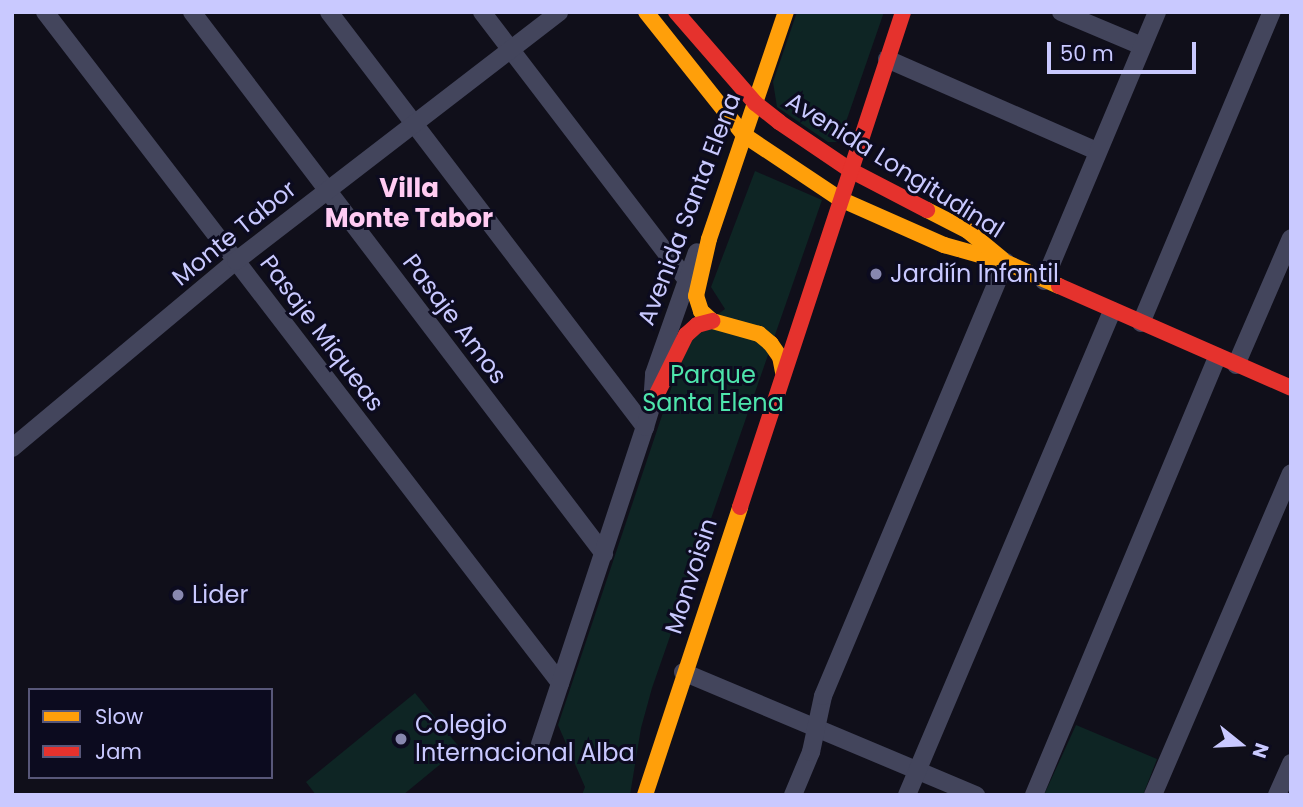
<!DOCTYPE html>
<meta charset="utf-8">
<style>
body{margin:0}
#map{position:relative;width:1303px;height:807px;overflow:hidden;background:#100f1a;font-family:Poppins,sans-serif}
div>[style]{position:absolute}
[style*='--x']{left:calc(var(--x)*1px);top:calc(var(--y)*1px);width:calc(var(--w)*1px);rotate:calc(var(--a)*1deg)}
.green>*{inset:0;background:#0e2524}
.street>*{height:18px;margin:-9px;padding:0 9px;transform-origin:9px;border-radius:9px;background:#43455c}
.slow>*{height:16px;margin:-8px;padding:0 8px;transform-origin:8px;border-radius:8px;background:#ff9f0a}
.jam>*{height:16px;margin:-8px;padding:0 8px;transform-origin:8px;border-radius:8px;background:#e5322d}
.dots>*{width:19px;height:19px;translate:-50% -50%;box-sizing:border-box;border:4px solid #0c0b1f;border-radius:50%}
span{translate:-50% -50%;white-space:nowrap;text-align:center;line-height:1.15;-webkit-text-stroke:6px #0c0b1f;paint-order:stroke}
.street-label{font-size:24px;color:#c9c9ff}
.poi-label{font-size:24px;color:#c9c9ff}
.left{translate:0 -50%;text-align:left}
.park-label{font-size:24px;color:#4ee5ac}
.neighbourhood-label{font-size:26px;color:#ffcbf3;font-weight:700}
.frame{position:absolute;inset:0;border:14px solid #c9c9ff;pointer-events:none}
.legend{position:absolute;left:28px;top:688px;width:245px;height:91px;box-sizing:border-box;background:#0c0b1f;border:2px solid #585779;margin:0;padding:9px 12px;list-style:none;font-size:21px;color:#c9c9ff}
.legend li{display:flex;align-items:center;gap:14px;height:35px}
.legend b{width:35px;border:2px solid #585779}
.north{position:absolute;left:1205px;top:709px;width:70px;height:70px;-webkit-text-stroke:5px #0c0b1f;paint-order:stroke;rotate:108deg;font-size:19px;font-weight:700;line-height:28px;text-align:center;color:#c9c9ff}
.north::after{content:'';display:block;margin:auto;width:24px;height:32px;background:#c9c9ff;clip-path:polygon(50% 0,100% 100%,50% 72%,0 100%)}
.scale{position:absolute;left:1047px;top:42px;width:149px;height:32px;box-sizing:border-box;border:4px solid #c9c9ff;border-top:0;padding-left:9px;font-size:21px;line-height:24px;white-space:nowrap;color:#c9c9ff;-webkit-text-stroke:5px #0c0b1f;paint-order:stroke}
</style>
<div id="map">
<div class="green">
<div style="clip-path:polygon(797px 12px,884px 12px,839px 142px,828px 142px,777px 107px,773px 82px)"></div>
<div style="clip-path:polygon(755px 171px,822px 200px,652px 688px,641px 728px,630px 795px,582px 795px,585px 787px,558px 725px,685px 347px,694px 332px,725px 309px,711px 287px)"></div>
<div style="clip-path:polygon(415px 693px,460px 748px,403px 795px,316px 795px,306px 782px)"></div>
<div style="clip-path:polygon(1076px 725px,1157px 759px,1143px 795px,1044px 795px)"></div>
</div>
<div class="street">
<div style="--x:45;--y:12;--w:846;--a:52.49"></div>
<div style="--x:192;--y:12;--w:681;--a:52.76"></div>
<div style="--x:329;--y:12;--w:522;--a:52.71"></div>
<div style="--x:482;--y:12;--w:336;--a:52.6"></div>
<div style="--x:1061;--y:12;--w:88;--a:22.8"></div>
<div style="--x:887;--y:59;--w:229;--a:23.7"></div>
<div style="--x:1044;--y:281;--w:292;--a:-67.2"></div>
<div style="--x:1141;--y:323;--w:337;--a:-67.2"></div>
<div style="--x:1236;--y:365;--w:138;--a:-66.6"></div>
<div style="--x:12;--y:448;--w:292;--a:-39.9"></div>
<div style="--x:236;--y:261;--w:408;--a:-37.6"></div>
<div style="--x:683;--y:672;--w:318;--a:22.8"></div>
<div style="--x:540;--y:744;--w:334;--a:-71.7"></div>
<div style="--x:645;--y:427;--w:24;--a:-73"></div>
<div style="--x:652;--y:404;--w:30;--a:-86"></div>
<div style="--x:654;--y:374;--w:129;--a:-70.6"></div>
<div style="--x:793;--y:795;--w:47;--a:-67.3"></div>
<div style="--x:811;--y:752;--w:57;--a:-77.9"></div>
<div style="--x:823;--y:696;--w:471;--a:-67.2"></div>
<div style="--x:907;--y:795;--w:526;--a:-67.04"></div>
<div style="--x:1034;--y:795;--w:475;--a:-67.3"></div>
<div style="--x:1153;--y:795;--w:350;--a:-66.8"></div>
<div style="--x:1277;--y:795;--w:35;--a:-66"></div>
</div>
<div class="slow">
<div style="--x:646;--y:12;--w:157;--a:51.5"></div>
<div style="--x:744;--y:135;--w:115;--a:33.7"></div>
<div style="--x:840;--y:199;--w:114;--a:23.9"></div>
<div style="--x:944;--y:245;--w:63;--a:15.6"></div>
<div style="--x:1005;--y:262;--w:59;--a:24"></div>
<div style="--x:927;--y:210;--w:46;--a:27.1"></div>
<div style="--x:968;--y:231;--w:44;--a:39.5"></div>
<div style="--x:783;--y:372;--w:15;--a:-101"></div>
<div style="--x:780;--y:357;--w:16;--a:-125"></div>
<div style="--x:771;--y:344;--w:16;--a:-140"></div>
<div style="--x:759;--y:334;--w:49;--a:-164.5"></div>
<div style="--x:712;--y:321;--w:15;--a:-138"></div>
<div style="--x:701;--y:311;--w:16;--a:-108"></div>
<div style="--x:696;--y:296;--w:58;--a:-77.2"></div>
<div style="--x:709;--y:239;--w:240;--a:-71.3"></div>
<div style="--x:645;--y:795;--w:303;--a:-71.7"></div>
</div>
<div class="jam">
<div style="--x:676;--y:12;--w:121;--a:49"></div>
<div style="--x:755;--y:103;--w:31;--a:38"></div>
<div style="--x:779;--y:122;--w:86;--a:34.1"></div>
<div style="--x:850;--y:170;--w:87;--a:27.5"></div>
<div style="--x:1059;--y:286;--w:253;--a:23.7"></div>
<div style="--x:652;--y:404;--w:77;--a:-63.8"></div>
<div style="--x:686;--y:335;--w:15;--a:-42"></div>
<div style="--x:697;--y:325;--w:16;--a:-15"></div>
<div style="--x:740;--y:507;--w:521;--a:-71.77"></div>
</div>
<div class="dots">
<div style="left:876px;top:274px;background:#8888af"></div>
<div style="left:178px;top:595px;background:#8888af"></div>
<div style="left:401px;top:739px;background:#8888af"></div>
</div>
<div class="street-label">
<span style="left:895px;top:165px;rotate:32deg">Avenida Longitudinal</span>
<span style="left:689px;top:209px;rotate:-69deg">Avenida Santa Elena</span>
<span style="left:234px;top:233px;rotate:-39deg">Monte Tabor</span>
<span style="left:455px;top:319px;rotate:53deg">Pasaje Amos</span>
<span style="left:322px;top:333px;rotate:53deg">Pasaje Miqueas</span>
<span style="left:691px;top:576px;rotate:-72deg">Monvoisin</span>
</div>
<div class="poi-label">
<span class="left" style="left:890px;top:274px">Jardiín Infantil</span>
<span class="left" style="left:192px;top:595px">Lider</span>
<span class="left" style="left:415px;top:739px">Colegio<br>Internacional Alba</span>
</div>
<div class="park-label">
<span style="left:713px;top:389px">Parque<br>Santa Elena</span>
</div>
<div class="neighbourhood-label">
<span style="left:409px;top:204px">Villa<br>Monte Tabor</span>
</div>
<div class="frame"></div>
<ul class="legend">
<li><b style="height:9px;background:#ff9f0a"></b>Slow</li>
<li><b style="height:9px;background:#e5322d"></b>Jam</li>
</ul>
<div class="north">N</div>
<div class="scale">50 m</div>
</div>
